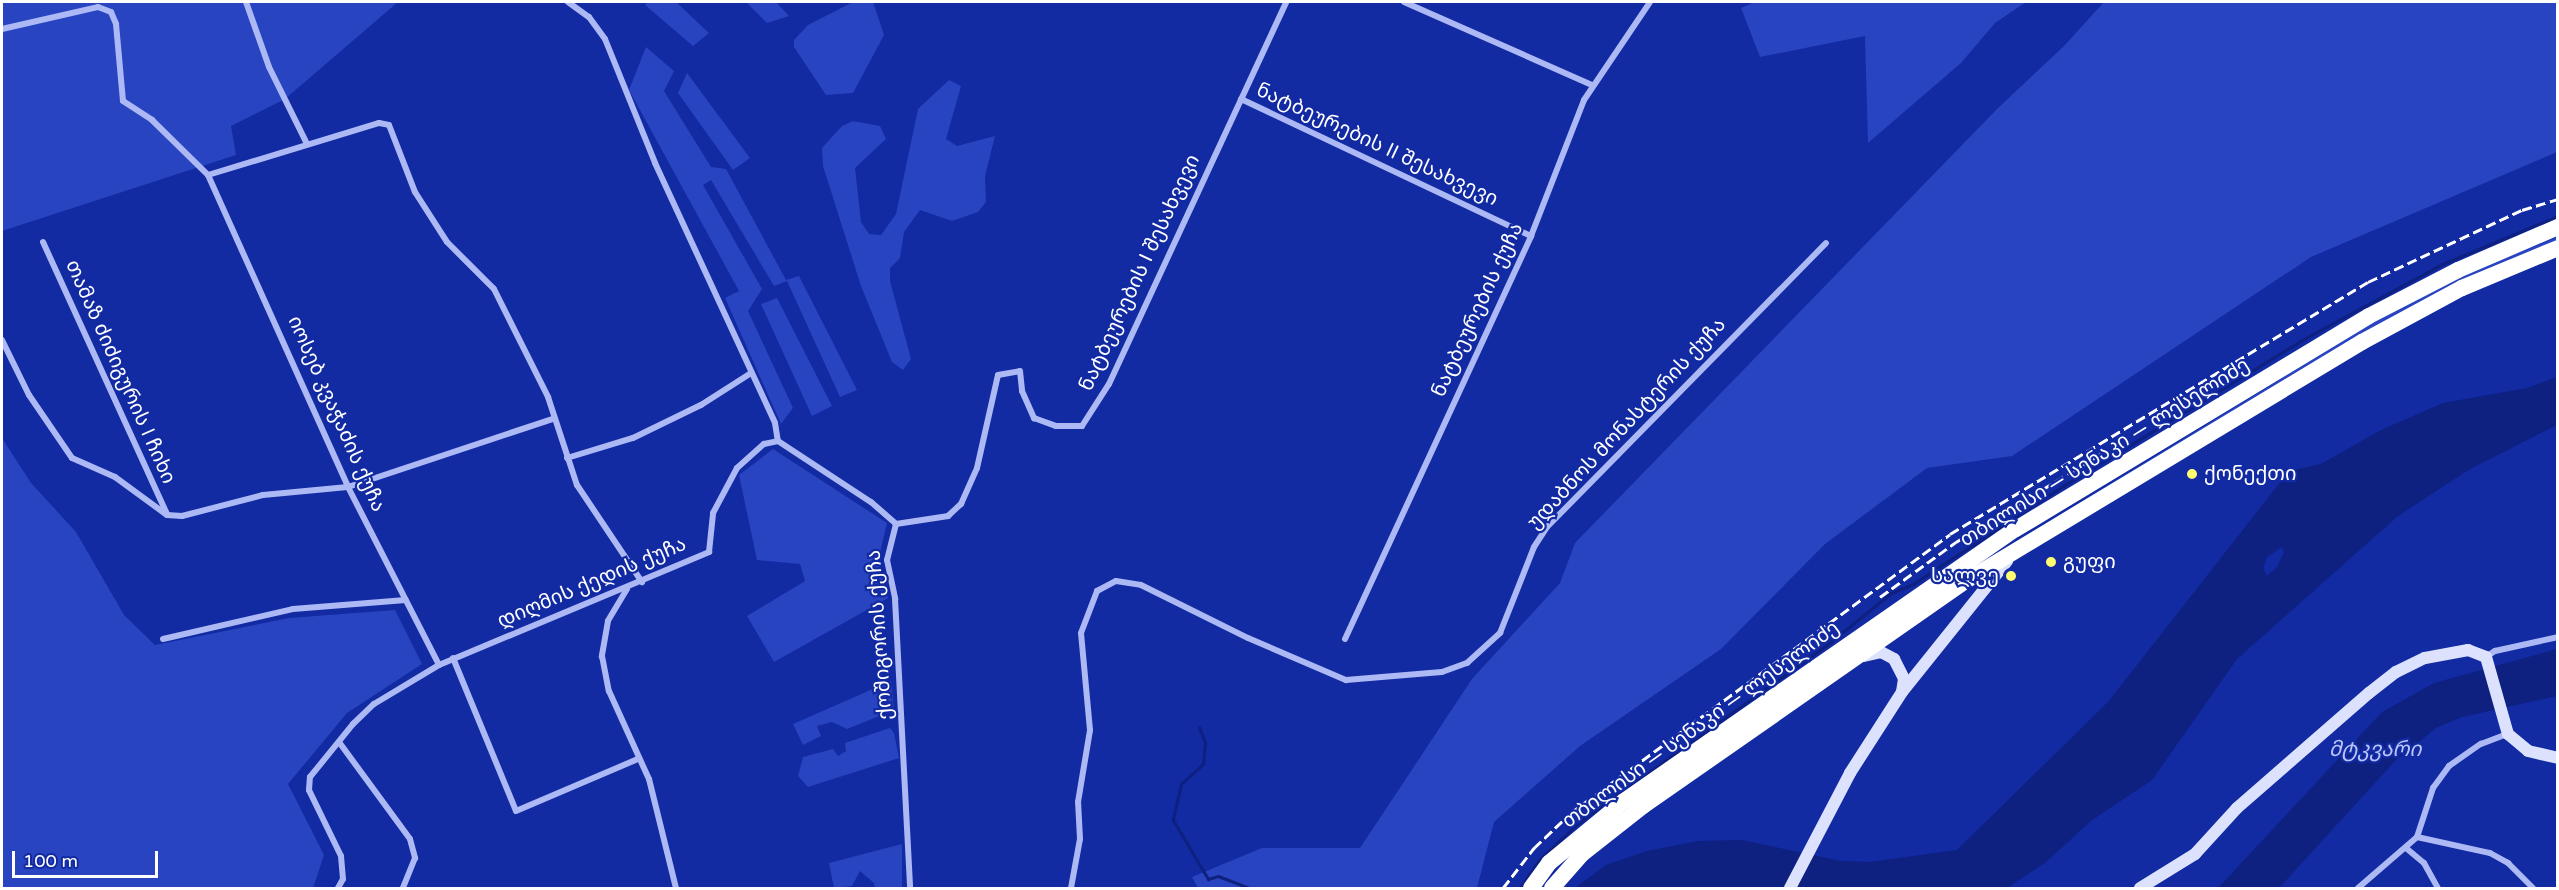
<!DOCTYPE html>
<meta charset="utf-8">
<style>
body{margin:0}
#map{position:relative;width:2559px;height:890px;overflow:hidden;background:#122aa2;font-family:"Varela Round","Noto Sans Georgian",sans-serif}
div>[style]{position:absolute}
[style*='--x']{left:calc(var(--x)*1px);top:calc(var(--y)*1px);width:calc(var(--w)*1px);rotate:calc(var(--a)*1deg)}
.green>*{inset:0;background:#2944c1}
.water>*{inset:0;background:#0e2080}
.stream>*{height:3px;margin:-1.5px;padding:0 1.5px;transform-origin:1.5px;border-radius:1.5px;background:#0e2080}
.street>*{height:6px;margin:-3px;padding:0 3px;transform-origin:3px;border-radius:3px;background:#acb9f5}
.secondary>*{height:12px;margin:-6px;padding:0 6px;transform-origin:6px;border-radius:6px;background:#dce2fd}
.highway>*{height:16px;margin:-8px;padding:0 8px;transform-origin:8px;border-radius:8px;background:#fff}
.rail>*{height:3px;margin-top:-1.5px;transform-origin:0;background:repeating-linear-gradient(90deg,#fff 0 10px,transparent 0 14.5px)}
.dots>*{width:16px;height:16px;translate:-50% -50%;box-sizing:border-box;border:3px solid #122aa2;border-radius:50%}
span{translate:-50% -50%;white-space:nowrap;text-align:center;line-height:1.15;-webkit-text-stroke:4.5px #122aa2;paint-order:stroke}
.street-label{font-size:20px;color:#fff}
.poi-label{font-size:20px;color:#fff}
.left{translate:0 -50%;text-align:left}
.right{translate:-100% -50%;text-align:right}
.water-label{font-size:21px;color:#b9c5fb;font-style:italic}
.frame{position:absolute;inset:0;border:3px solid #fff;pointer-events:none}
.scale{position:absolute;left:12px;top:851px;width:146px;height:27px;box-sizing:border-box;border:3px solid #fff;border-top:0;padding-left:8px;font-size:18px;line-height:21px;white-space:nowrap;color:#fff;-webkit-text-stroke:4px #122aa2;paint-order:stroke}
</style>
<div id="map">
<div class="green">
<div style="clip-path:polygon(2px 2px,398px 2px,285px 99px,231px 126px,236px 155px,2px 231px)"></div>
<div style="clip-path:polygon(647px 2px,676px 2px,709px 33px,693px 46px,645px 5px)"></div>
<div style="clip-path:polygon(746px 2px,776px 2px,789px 16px,767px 23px)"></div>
<div style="clip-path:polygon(853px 2px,873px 2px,884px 35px,853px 93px,826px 95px,794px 47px,794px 40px,808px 25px)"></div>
<div style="clip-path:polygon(1755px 2px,2026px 2px,1995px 23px,1961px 63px,1868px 143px,1865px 36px,1760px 57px,1741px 8px)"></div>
<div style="clip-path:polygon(2104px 2px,2557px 2px,2557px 152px,2311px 257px,2012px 456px,1927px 468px,1825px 544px,1721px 649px,1580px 746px,1494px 822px,1477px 888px,1198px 888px,1192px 877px,1262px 848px,1360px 848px,1472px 679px,1560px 583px,1575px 543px,1998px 108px,2064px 46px)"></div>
<div style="clip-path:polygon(646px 47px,674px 71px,664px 91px,711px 167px,726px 169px,786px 280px,799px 276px,857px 390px,840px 397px,787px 281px,774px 286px,711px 180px,703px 185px,762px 289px,748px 311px,793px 408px,781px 424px,725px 298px,739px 291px,629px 90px)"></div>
<div style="clip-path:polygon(687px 73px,750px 158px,733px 170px,678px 93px)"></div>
<div style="clip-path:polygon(949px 80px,961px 86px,946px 139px,957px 146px,995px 136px,985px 176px,986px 202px,978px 212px,952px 221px,920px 210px,904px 232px,900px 258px,890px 268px,890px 281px,911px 359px,903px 370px,892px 362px,861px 286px,823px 166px,822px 148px,842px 126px,853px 121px,880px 126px,886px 139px,855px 168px,861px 222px,869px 234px,881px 235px,896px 214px,918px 109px)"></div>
<div style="clip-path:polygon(2557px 237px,2557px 243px,2012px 544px,2364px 328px,2461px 276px)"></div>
<div style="clip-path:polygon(777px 298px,832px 406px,812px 416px,761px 304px)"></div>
<div style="clip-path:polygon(2px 438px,31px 483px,76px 532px,124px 615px,155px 645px,289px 618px,395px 610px,422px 664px,347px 713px,288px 784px,324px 855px,313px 888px,2px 888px)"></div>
<div style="clip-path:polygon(773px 449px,887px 523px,878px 561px,888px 598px,774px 662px,747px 616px,805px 581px,800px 564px,757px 560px,739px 475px)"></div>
<div style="clip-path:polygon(891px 681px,894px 710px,847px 729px,832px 722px,817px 726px,821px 736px,803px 745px,793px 724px)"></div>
<div style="clip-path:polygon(890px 728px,894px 733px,899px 758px,808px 787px,798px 776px,803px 757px,833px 749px,838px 756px,846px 751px,845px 743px)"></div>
<div style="clip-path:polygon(902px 844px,902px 888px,875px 888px,874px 883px,860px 871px,852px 886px,834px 888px,829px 863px)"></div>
</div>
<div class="water">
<div style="clip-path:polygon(evenodd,2557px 377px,2557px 425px,2470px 469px,2398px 516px,2237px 659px,2152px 780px,2092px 820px,2046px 862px,2007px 888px,1575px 888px,1606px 865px,1647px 851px,1698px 841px,1742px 840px,1841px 861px,1870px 862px,1957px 850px,2108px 702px,2289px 471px,2321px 464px,2381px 430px,2443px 403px,2527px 388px,2557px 377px,2282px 547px,2284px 552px,2277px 567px,2267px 576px,2263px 568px,2267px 557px,2282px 547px)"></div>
<div style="clip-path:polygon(2557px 649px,2557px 696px,2462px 717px,2436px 728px,2396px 760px,2279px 888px,2218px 888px,2382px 712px,2434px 683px)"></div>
</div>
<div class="stream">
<div style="--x:1199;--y:727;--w:17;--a:69"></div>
<div style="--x:1205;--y:743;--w:21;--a:95"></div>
<div style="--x:1203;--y:764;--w:30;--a:138"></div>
<div style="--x:1181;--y:784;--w:37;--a:103"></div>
<div style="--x:1173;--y:820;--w:69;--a:59.3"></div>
<div style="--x:1208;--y:879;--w:10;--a:-17"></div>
<div style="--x:1218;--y:876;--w:34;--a:21"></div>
<div style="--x:1520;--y:888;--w:32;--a:-56"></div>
<div style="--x:1538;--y:861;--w:55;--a:-43.5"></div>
<div style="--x:1578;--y:823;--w:307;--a:-35.6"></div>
<div style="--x:1828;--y:644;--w:81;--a:-39"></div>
<div style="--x:1891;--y:593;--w:24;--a:-22"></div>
<div style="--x:1913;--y:584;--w:179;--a:-33.2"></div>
<div style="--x:2063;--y:486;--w:280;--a:-31.4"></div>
<div style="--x:2302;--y:340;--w:157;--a:-28.5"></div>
<div style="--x:2440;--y:265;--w:128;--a:-22.6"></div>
</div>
<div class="street">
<div style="--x:246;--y:2;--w:69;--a:70.5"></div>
<div style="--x:269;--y:67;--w:86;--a:63.7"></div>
<div style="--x:568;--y:2;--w:26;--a:36"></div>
<div style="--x:589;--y:17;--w:27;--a:54"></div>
<div style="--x:605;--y:39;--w:134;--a:68"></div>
<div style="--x:655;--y:163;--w:286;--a:65.2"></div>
<div style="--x:775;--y:423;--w:18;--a:81"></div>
<div style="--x:1404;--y:2;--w:206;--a:23.8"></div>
<div style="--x:2;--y:29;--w:98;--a:-12.9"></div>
<div style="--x:98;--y:7;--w:14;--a:21"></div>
<div style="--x:111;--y:12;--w:13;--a:67"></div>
<div style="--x:116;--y:24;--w:77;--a:84.8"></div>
<div style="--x:123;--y:101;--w:35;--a:33"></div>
<div style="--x:152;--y:120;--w:78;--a:44.5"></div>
<div style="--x:208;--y:175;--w:342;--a:65.8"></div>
<div style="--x:348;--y:487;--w:200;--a:62.9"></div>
<div style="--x:1241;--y:99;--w:321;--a:25.3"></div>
<div style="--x:208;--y:175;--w:179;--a:-16.9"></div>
<div style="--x:379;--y:123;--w:10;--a:11"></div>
<div style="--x:389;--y:125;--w:72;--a:68.8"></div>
<div style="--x:415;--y:192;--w:59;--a:57.4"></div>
<div style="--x:447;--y:242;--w:66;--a:45"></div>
<div style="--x:494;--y:289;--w:121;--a:63.4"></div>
<div style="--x:548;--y:397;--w:93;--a:71.8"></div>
<div style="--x:577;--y:485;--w:117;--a:56.2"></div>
<div style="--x:43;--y:242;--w:299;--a:65.5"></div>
<div style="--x:2;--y:340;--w:61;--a:63.9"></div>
<div style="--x:29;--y:395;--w:76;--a:55.7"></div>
<div style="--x:72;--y:458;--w:47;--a:23.8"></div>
<div style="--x:115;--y:477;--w:64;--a:36.2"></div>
<div style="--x:167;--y:515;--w:15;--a:4"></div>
<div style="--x:182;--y:516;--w:84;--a:-14.5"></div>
<div style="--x:263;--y:495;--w:85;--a:-5.4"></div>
<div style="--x:348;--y:487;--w:216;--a:-18.4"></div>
<div style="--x:778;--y:441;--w:111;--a:33.3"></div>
<div style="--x:871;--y:502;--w:33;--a:41"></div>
<div style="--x:567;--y:458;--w:69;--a:-16.9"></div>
<div style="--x:633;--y:438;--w:76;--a:-25.9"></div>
<div style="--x:701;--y:405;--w:59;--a:-32.6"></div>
<div style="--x:896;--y:524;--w:53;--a:-8.7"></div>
<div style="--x:948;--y:516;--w:18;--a:-43"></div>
<div style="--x:961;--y:504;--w:39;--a:-66"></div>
<div style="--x:977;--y:468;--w:95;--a:-77.3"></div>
<div style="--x:998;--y:375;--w:22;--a:-10"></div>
<div style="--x:1020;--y:371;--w:20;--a:84"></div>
<div style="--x:1022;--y:391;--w:30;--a:66"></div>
<div style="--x:1034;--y:418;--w:23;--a:20"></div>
<div style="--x:1056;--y:426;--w:26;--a:0"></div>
<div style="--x:1082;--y:426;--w:50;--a:-57.3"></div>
<div style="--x:1109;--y:384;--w:421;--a:-65.1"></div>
<div style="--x:896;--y:524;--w:37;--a:104"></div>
<div style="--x:887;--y:560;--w:40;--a:78"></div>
<div style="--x:895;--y:599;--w:289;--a:87"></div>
<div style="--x:627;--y:589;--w:37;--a:121"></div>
<div style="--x:608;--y:621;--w:36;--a:100"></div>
<div style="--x:602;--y:656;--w:36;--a:79"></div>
<div style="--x:609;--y:691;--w:97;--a:65.6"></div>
<div style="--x:649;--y:779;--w:112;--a:76.1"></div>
<div style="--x:163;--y:639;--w:133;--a:-13"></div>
<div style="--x:293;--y:609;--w:113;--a:-4.6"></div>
<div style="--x:1345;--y:639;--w:444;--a:-65.2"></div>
<div style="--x:1531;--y:236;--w:146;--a:-68.7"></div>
<div style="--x:1584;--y:100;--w:118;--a:-56"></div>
<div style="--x:2486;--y:657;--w:11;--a:-34"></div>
<div style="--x:2495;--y:651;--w:65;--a:-12.5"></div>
<div style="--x:453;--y:658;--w:165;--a:67.6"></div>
<div style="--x:516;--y:811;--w:133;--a:-23.1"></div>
<div style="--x:339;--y:742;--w:120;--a:53.8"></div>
<div style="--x:410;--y:839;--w:20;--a:75"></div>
<div style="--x:415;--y:858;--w:32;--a:112"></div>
<div style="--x:2417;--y:837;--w:75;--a:12.4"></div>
<div style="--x:2490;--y:853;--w:21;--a:29"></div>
<div style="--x:2508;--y:863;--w:35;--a:45"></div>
<div style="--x:2406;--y:848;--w:23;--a:40"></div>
<div style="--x:2424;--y:863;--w:29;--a:61"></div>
<div style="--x:338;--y:888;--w:10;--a:-61"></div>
<div style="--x:343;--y:879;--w:23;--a:-95"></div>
<div style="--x:341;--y:856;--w:73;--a:-115.9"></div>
<div style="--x:309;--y:790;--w:13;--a:-86"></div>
<div style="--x:310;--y:777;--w:68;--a:-50.9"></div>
<div style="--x:353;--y:724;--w:29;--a:-44"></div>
<div style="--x:374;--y:704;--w:76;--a:-31"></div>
<div style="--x:439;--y:665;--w:293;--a:-22.7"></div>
<div style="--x:709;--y:552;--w:39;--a:-84"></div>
<div style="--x:713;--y:513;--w:51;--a:-61.9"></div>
<div style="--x:737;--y:468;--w:36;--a:-42"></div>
<div style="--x:764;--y:444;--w:14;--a:-12"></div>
<div style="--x:1071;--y:888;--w:50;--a:-79.6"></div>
<div style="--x:1080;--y:839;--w:37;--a:-93"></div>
<div style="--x:1078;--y:802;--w:73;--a:-80.5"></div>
<div style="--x:1090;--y:730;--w:97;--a:-95.3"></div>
<div style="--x:1081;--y:633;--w:45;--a:-69.1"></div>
<div style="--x:1097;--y:591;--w:21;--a:-28"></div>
<div style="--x:1116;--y:581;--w:25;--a:9"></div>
<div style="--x:1141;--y:585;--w:119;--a:26.4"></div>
<div style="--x:1248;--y:638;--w:107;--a:23.2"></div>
<div style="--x:1346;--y:680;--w:96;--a:-4.8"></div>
<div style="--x:1442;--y:672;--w:27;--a:-20"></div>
<div style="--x:1467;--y:663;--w:45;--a:-42.3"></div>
<div style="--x:1500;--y:633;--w:92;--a:-68.4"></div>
<div style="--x:1534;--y:547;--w:24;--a:-57"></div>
<div style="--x:1547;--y:527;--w:398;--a:-45.5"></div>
<div style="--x:2358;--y:888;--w:78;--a:-40.8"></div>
<div style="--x:2417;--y:837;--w:52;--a:-71.9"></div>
<div style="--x:2433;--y:788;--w:27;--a:-54"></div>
<div style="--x:2449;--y:766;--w:39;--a:-35"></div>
<div style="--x:2481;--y:744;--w:28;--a:-21"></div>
</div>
<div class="secondary">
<div style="--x:1864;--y:656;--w:17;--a:-13"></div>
<div style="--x:1881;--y:652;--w:15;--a:28"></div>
<div style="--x:1894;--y:659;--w:22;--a:63"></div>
<div style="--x:1904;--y:679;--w:13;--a:99"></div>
<div style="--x:1790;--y:888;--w:130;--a:-62.4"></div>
<div style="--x:1850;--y:773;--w:96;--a:-57.3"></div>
<div style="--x:1902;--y:692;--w:168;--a:-51.3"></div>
<div style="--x:2140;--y:888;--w:65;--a:-31.7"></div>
<div style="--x:2195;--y:854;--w:62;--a:-47.6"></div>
<div style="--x:2237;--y:808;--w:175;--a:-41.1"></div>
<div style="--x:2369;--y:693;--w:34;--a:-38"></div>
<div style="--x:2396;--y:672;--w:32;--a:-26"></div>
<div style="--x:2425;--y:658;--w:44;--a:-10.5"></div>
<div style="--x:2468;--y:650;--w:19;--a:21"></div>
<div style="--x:2486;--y:657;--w:80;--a:74.1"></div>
<div style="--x:2508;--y:734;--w:26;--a:40"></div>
<div style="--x:2528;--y:751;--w:31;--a:13"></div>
</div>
<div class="highway">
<div style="--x:1531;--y:888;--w:31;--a:-54"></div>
<div style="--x:1549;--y:863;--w:97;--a:-39.6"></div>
<div style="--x:1624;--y:801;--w:477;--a:-34.8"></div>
<div style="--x:2016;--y:529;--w:412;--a:-31.1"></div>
<div style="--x:2369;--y:316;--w:100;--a:-27.3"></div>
<div style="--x:2458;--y:270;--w:109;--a:-23.3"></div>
<div style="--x:1552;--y:888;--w:45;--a:-48.6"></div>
<div style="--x:1582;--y:854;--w:78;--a:-38.2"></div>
<div style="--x:1643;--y:806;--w:391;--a:-34.9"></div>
<div style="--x:1964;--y:582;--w:465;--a:-31.1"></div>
<div style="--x:2362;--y:342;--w:114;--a:-28.4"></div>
<div style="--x:2462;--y:288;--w:104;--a:-22.6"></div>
</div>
<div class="rail">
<div style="--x:1880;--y:597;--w:94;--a:-35.9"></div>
<div style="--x:1956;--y:542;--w:173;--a:-31.3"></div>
<div style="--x:1503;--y:888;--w:51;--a:-52.2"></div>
<div style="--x:1534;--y:848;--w:52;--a:-43.5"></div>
<div style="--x:1572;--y:812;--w:469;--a:-36.3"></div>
<div style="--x:1950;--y:534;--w:488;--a:-31.1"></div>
<div style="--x:2368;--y:282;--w:170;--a:-25.1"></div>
<div style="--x:2522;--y:210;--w:38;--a:-17"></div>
</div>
<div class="dots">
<div style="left:2192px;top:474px;background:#fffc70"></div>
<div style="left:2051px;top:562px;background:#fffc70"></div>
<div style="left:2011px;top:576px;background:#fffc70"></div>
</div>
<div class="street-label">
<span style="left:1377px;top:145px;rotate:25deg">ნატბეურების II შესახვევი</span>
<span style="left:1140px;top:273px;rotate:-65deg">ნატბეურების I შესახვევი</span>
<span style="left:1478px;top:310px;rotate:-65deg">ნატბეურების ქუჩა</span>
<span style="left:120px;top:372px;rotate:66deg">თამაზ ძიძიგურის I ჩიხი</span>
<span style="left:336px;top:414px;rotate:66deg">იოსებ კვაჭაძის ქუჩა</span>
<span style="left:1627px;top:424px;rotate:-47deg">უდაბნოს მონასტერის ქუჩა</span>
<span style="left:2105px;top:453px;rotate:-32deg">თბილისი — სენაკი — ლესელიძე</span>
<span style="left:592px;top:583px;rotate:-23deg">დიღმის ქედის ქუჩა</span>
<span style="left:880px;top:635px;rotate:-94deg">ქოშიგორის ქუჩა</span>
<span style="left:1701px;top:725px;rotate:-36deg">თბილისი — სენაკი — ლესელიძე</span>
</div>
<div class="poi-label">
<span class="left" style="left:2204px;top:474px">ქონექთი</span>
<span class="left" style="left:2063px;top:562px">გუფი</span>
<span class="right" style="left:1999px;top:576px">სალვე</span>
</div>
<div class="water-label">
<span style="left:2375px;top:750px">მტკვარი</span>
</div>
<div class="frame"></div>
<div class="scale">100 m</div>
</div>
